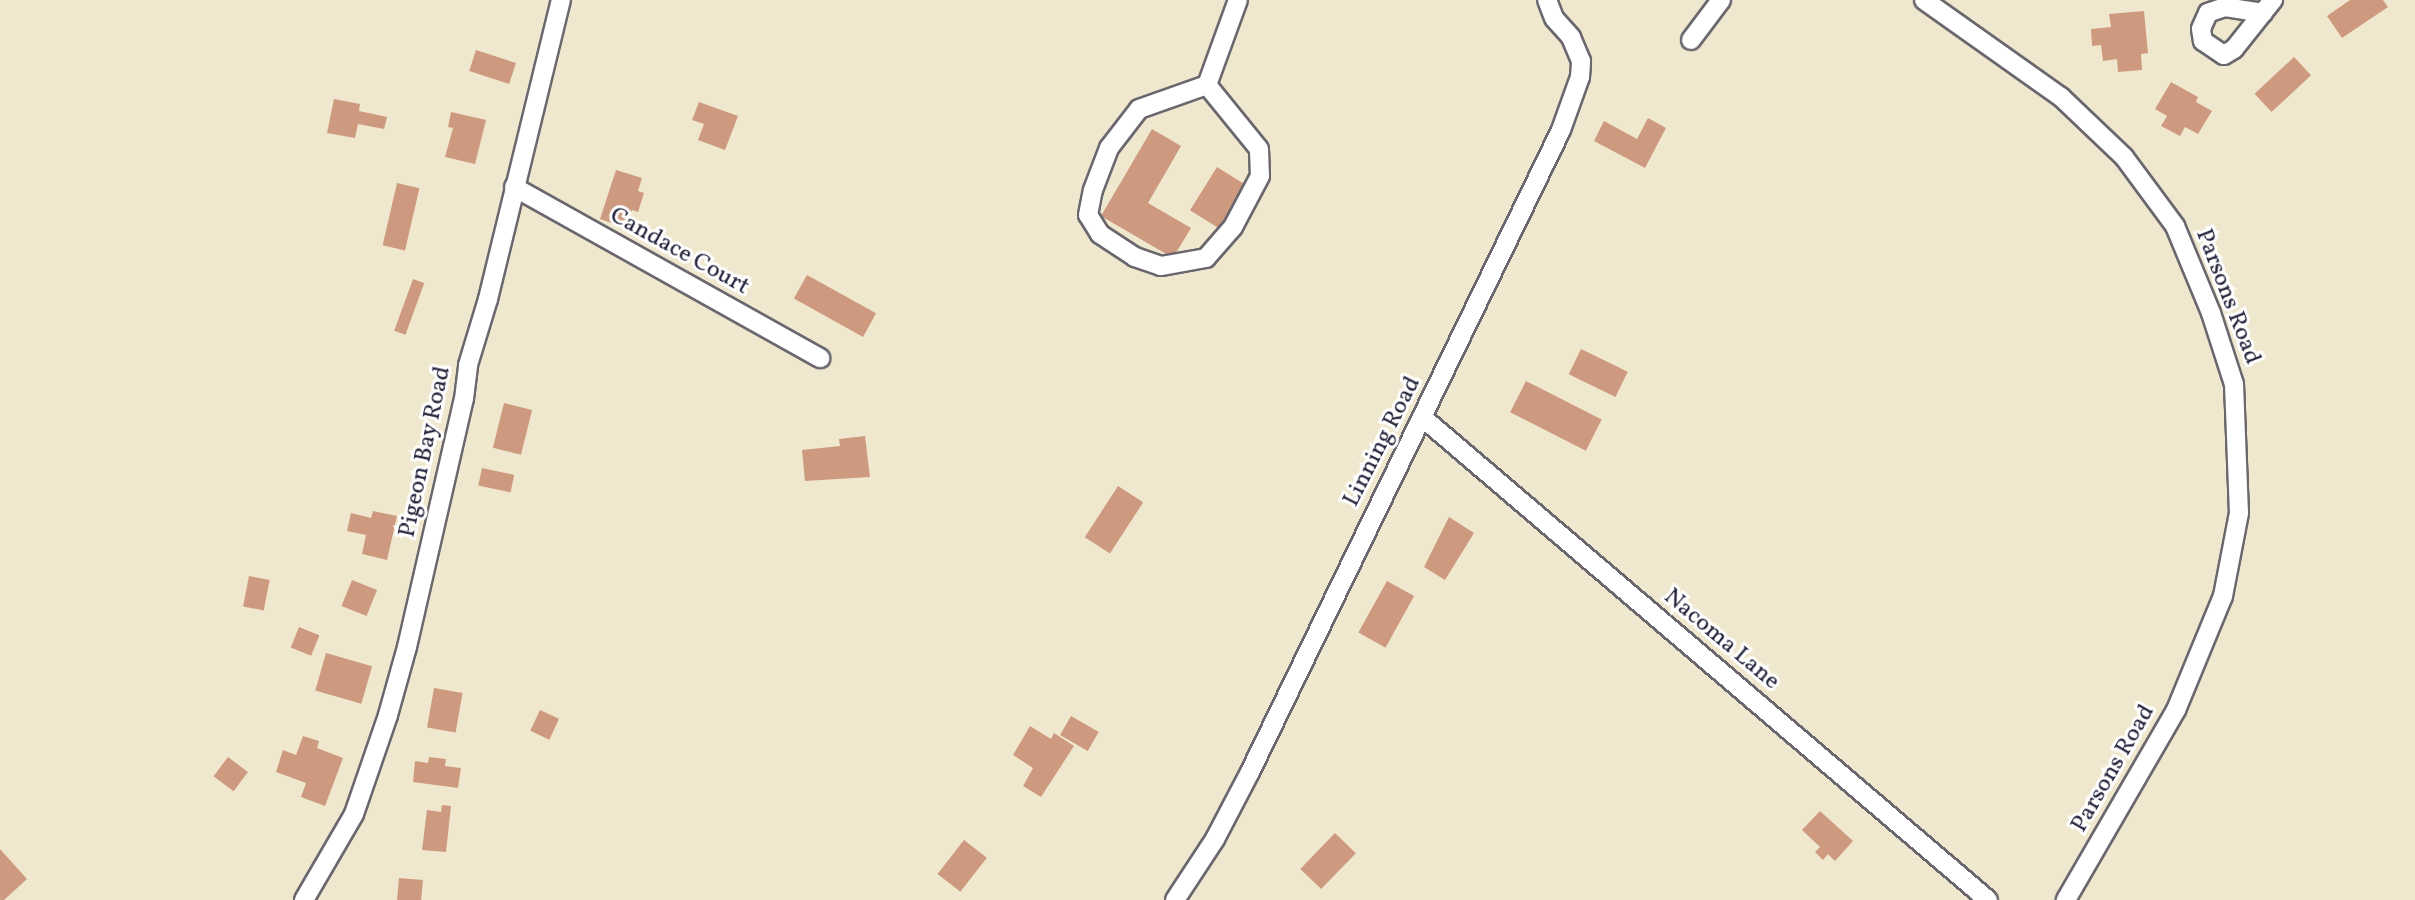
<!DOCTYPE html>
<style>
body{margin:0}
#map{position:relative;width:2415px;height:900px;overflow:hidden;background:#f0e8ce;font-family:Vollkorn,serif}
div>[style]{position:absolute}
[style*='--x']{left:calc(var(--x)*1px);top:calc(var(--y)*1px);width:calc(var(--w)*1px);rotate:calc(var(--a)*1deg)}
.building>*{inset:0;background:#ce9a7f;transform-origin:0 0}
.roads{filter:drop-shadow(2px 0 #6a676e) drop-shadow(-2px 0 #6a676e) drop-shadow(0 2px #6a676e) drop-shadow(0 -2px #6a676e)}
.minor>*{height:18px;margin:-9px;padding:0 9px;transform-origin:9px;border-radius:9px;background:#fff}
span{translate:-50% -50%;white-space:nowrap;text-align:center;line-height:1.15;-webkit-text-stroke:6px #fff;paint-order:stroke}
.street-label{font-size:24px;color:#22223b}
</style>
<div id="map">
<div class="building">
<div style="clip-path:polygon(2350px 0,2383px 0,2388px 7px,2342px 38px,2327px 16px)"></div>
<div style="clip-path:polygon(2144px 11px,2148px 53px,2141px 54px,2142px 70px,2118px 72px,2117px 59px,2103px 61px,2101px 45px,2092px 46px,2091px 29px,2111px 27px,2109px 14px)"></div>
<div style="left:476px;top:50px;width:42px;height:22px;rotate:18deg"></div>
<div style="left:2294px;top:57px;width:25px;height:54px;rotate:47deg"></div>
<div style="clip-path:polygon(2171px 82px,2198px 97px,2196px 102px,2212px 111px,2198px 134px,2185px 127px,2180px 136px,2161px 126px,2167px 116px,2155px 109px)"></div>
<div style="clip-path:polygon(334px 99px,360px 104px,359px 111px,387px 117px,384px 129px,358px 124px,355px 138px,327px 133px)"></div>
<div style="clip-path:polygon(699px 102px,738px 116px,725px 150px,698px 140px,704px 124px,692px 120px)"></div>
<div style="clip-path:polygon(451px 112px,486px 120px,475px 164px,445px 157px,453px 128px,448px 127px)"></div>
<div style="clip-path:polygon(1648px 118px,1666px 128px,1645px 168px,1594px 141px,1604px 121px,1637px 139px)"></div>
<div style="clip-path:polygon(1152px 129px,1181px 146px,1148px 203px,1191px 228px,1173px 258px,1101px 216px)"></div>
<div style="left:1217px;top:167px;width:34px;height:51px;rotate:32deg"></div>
<div style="clip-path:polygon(616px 170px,642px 178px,638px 191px,644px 193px,638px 212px,632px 210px,626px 228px,600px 219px)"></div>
<div style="left:397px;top:183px;width:23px;height:64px;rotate:13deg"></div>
<div style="left:807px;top:275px;width:79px;height:27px;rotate:29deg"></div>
<div style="left:413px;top:279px;width:12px;height:55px;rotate:20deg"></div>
<div style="left:1581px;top:349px;width:52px;height:28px;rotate:26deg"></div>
<div style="left:1526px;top:381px;width:85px;height:35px;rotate:27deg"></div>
<div style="left:504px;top:403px;width:29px;height:46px;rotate:14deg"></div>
<div style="clip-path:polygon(865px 436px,870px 477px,805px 481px,802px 450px,840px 446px,839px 439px)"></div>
<div style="left:482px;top:468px;width:33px;height:18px;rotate:12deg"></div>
<div style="left:1118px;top:486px;width:30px;height:61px;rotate:33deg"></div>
<div style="clip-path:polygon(373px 511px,397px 516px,387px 560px,362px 554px,366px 535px,347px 531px,351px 513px,371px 518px)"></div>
<div style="clip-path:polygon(1449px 517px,1474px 533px,1445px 580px,1424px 567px)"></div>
<div style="left:249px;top:576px;width:21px;height:31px;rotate:11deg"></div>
<div style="left:352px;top:580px;width:27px;height:28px;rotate:22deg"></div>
<div style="left:1387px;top:581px;width:31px;height:59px;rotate:29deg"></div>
<div style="left:299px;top:627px;width:22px;height:22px;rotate:22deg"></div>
<div style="left:326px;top:653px;width:48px;height:39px;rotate:16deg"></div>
<div style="left:434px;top:688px;width:29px;height:40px;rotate:10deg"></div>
<div style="left:540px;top:710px;width:21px;height:23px;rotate:25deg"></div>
<div style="left:1071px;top:716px;width:32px;height:22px;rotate:30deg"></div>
<div style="clip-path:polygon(1030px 726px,1051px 739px,1054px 733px,1074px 746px,1041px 797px,1023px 786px,1033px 768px,1013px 755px)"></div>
<div style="clip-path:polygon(303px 736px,319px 741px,317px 748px,343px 758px,325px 806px,301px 797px,306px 783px,276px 772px,283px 750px,296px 755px)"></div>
<div style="left:228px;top:757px;width:25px;height:24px;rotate:37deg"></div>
<div style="clip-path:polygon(429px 757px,446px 759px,445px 766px,461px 768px,458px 788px,413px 782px,415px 761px,428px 763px)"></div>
<div style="clip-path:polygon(442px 805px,451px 806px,446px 852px,422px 850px,427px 810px,441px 812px)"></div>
<div style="clip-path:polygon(1820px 811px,1853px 841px,1835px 861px,1828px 854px,1823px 860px,1815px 852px,1820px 847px,1802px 830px)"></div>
<div style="left:1335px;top:833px;width:29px;height:50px;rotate:44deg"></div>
<div style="left:964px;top:840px;width:29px;height:43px;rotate:38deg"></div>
<div style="clip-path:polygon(0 849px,27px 879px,4px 900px,0 900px)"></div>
<div style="left:399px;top:878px;width:24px;height:22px;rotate:5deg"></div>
</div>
<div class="roads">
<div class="minor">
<div style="--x:1924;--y:0;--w:168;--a:35.3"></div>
<div style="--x:2061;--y:97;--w:87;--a:43.6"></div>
<div style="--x:2124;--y:157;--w:86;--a:53.5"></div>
<div style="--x:2175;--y:226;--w:94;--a:67.5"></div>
<div style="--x:2211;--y:313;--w:75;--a:72.1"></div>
<div style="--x:2234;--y:384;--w:129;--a:87.8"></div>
<div style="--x:2239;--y:513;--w:85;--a:100.9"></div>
<div style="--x:2223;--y:596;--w:123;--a:112.4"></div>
<div style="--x:2176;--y:710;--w:220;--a:120.1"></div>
<div style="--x:2263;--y:13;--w:38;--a:-171"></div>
<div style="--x:2225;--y:7;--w:18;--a:161"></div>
<div style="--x:2208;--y:13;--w:17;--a:114"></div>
<div style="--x:2201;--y:29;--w:12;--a:81"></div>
<div style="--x:2203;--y:41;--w:25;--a:34"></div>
<div style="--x:2224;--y:55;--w:12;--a:-31"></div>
<div style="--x:2234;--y:49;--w:63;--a:-51.5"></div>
<div style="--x:1691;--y:40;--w:50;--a:-53.1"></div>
<div style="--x:1207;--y:85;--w:82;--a:50.9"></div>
<div style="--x:1259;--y:149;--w:27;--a:88"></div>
<div style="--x:1260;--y:176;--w:58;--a:117.9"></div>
<div style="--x:1233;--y:227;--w:41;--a:131.1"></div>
<div style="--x:1206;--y:258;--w:46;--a:169.9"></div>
<div style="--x:1161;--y:266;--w:28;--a:-161"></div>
<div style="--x:1135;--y:257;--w:42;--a:-146.7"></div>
<div style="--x:1100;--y:234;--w:22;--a:-122"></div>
<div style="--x:1088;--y:215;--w:25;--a:-79"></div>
<div style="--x:1093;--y:190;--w:45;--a:-69.1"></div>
<div style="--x:1109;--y:148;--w:49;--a:-52.4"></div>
<div style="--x:1139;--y:109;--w:72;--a:-19.4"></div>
<div style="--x:1207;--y:85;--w:90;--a:-70"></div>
<div style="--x:514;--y:187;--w:351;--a:29.2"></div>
<div style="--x:1422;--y:417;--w:744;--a:40.48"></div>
<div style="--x:304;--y:900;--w:99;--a:-59.8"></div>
<div style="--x:354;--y:814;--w:105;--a:-71"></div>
<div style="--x:388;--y:715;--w:71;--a:-74.4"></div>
<div style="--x:407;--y:647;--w:254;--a:-77.1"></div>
<div style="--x:464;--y:399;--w:34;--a:-83"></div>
<div style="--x:468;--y:365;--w:69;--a:-73.1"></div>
<div style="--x:488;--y:299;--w:308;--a:-76.3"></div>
<div style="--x:1175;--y:900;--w:73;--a:-56.7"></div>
<div style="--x:1215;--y:839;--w:76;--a:-62.4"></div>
<div style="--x:1250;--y:772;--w:713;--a:-64.15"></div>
<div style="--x:1561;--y:130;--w:56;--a:-70.3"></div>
<div style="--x:1580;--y:77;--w:16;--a:-86"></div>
<div style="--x:1581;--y:61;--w:26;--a:-113"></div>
<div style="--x:1571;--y:37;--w:25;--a:-132"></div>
<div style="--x:1554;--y:18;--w:19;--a:-111"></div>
</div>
</div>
<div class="street-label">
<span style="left:679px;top:252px;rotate:29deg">Candace Court</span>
<span style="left:2227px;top:297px;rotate:69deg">Parsons Road</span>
<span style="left:1383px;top:442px;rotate:-63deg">Linning Road</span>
<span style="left:426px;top:452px;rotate:-78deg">Pigeon Bay Road</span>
<span style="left:1721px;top:640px;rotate:40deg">Nacoma Lane</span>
<span style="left:2114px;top:769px;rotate:-60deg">Parsons Road</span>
</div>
</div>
